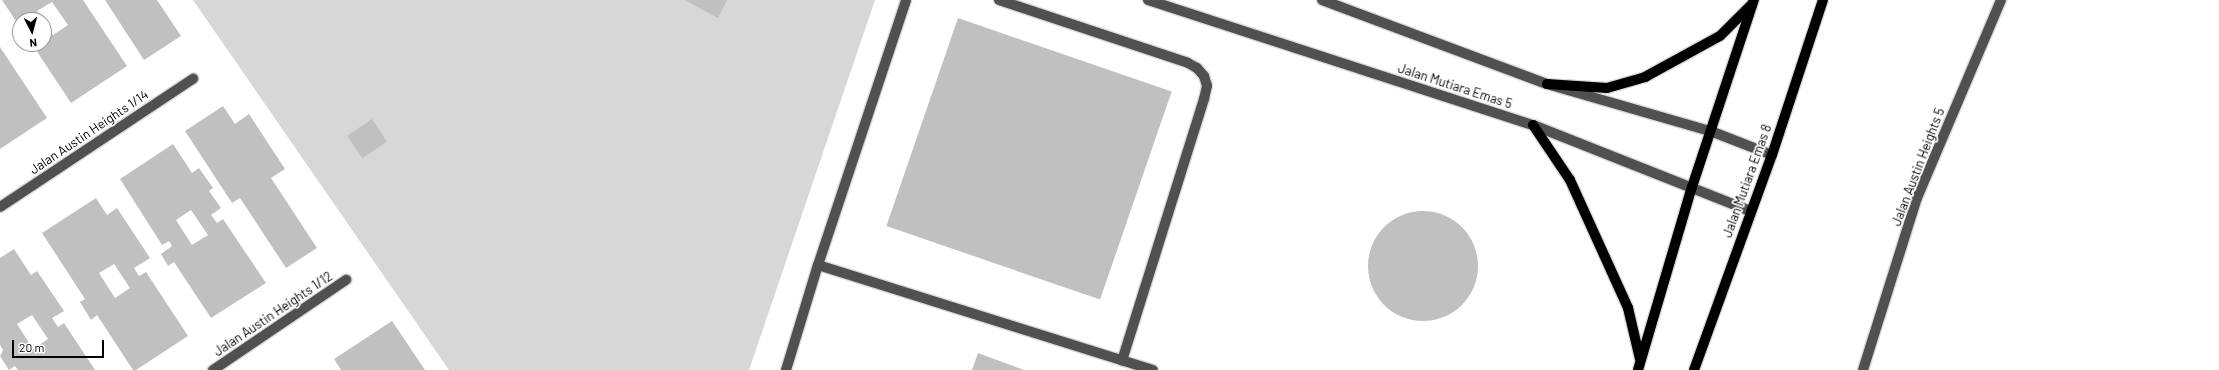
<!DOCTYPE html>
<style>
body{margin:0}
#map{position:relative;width:2219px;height:370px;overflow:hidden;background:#fff;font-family:Barlow,sans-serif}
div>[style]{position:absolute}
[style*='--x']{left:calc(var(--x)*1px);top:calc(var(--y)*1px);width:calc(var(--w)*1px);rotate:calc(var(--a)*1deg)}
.green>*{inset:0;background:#d7d7d7}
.building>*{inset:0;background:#c0c0c0;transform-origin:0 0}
.round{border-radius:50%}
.roads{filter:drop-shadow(1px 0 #dbdbdb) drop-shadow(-1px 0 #dbdbdb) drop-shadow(0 1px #dbdbdb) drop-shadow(0 -1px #dbdbdb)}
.minor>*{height:10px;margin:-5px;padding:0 5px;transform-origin:5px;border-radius:5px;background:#505050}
.major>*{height:10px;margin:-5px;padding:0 5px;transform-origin:5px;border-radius:5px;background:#000}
span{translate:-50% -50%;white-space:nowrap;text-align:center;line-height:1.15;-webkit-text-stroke:3.5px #fff;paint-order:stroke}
.street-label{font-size:13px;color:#000}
.north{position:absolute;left:12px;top:12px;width:40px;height:40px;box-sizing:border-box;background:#fff;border:1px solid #999;border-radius:50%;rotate:174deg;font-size:11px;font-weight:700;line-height:16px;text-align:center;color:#000}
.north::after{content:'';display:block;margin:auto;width:14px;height:18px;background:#000;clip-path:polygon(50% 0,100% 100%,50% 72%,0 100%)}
.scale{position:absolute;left:12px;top:340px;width:92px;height:18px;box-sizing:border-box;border:2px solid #000;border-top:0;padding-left:5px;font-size:12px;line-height:14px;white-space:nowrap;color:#000;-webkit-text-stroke:3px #fff;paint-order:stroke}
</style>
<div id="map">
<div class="green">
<div style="clip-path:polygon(193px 0,875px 0,749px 370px,449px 370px)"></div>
</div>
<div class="building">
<div style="clip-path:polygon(2px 0,83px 0,127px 66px,71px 103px,32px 44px,44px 44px,44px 21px,53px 35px,68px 25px,52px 2px,37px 11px,43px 20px,20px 20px,20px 27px)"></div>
<div style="clip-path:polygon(105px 0,157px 0,181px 36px,144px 60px)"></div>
<div style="clip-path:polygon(685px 0,727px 0,718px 18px)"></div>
<div style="left:958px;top:18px;width:226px;height:220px;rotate:19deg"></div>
<div style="clip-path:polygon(0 47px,47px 118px,0 149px)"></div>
<div style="clip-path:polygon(223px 106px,235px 124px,249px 114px,285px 169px,271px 178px,317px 248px,286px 268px,240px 198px,232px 203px,185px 131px)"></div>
<div style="left:372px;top:119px;width:27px;height:30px;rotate:56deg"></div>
<div style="clip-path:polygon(evenodd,173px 144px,192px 173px,199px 168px,213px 188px,209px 191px,221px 208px,211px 215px,217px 223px,223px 219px,266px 283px,211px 318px,174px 262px,168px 266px,161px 254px,172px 246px,169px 241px,162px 245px,120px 179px,173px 144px,191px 210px,208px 235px,192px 245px,176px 220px,191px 210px)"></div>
<div style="clip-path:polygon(evenodd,96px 198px,107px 215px,117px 208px,150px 258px,134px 268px,139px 276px,146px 272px,188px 336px,136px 370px,133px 370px,97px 315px,91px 320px,80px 302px,85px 299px,42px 233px,96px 198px,114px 264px,130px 288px,115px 298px,99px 273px,114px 264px)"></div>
<div class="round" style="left:1368px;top:211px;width:110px;height:110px"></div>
<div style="clip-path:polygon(evenodd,14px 249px,31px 275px,37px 271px,64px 311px,52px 318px,58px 327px,64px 323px,95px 370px,18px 370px,15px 366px,9px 370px,0 356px,3px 350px,0 345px,0 258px,14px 249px,32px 315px,48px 339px,33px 349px,17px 324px,32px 315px)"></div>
<div style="clip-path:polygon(392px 321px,425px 370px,341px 370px,334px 359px)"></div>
<div style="clip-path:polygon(978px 353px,1024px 370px,972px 370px)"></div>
</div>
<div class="roads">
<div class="minor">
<div style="--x:999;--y:0;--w:199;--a:18.4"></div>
<div style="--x:1188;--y:63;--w:10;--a:29"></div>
<div style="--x:1197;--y:68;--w:11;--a:49"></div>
<div style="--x:1204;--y:76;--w:10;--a:73"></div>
<div style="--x:1207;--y:86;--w:13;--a:103"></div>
<div style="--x:1204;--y:99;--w:274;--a:107.4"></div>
<div style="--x:1148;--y:0;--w:405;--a:18"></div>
<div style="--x:1533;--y:125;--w:233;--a:21.6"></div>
<div style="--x:1322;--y:0;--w:240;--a:20.5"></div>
<div style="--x:1547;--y:84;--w:173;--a:16.1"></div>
<div style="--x:1713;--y:132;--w:63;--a:21.3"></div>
<div style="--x:0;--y:207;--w:232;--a:-33.6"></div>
<div style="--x:818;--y:265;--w:351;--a:17.4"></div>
<div style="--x:213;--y:370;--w:161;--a:-34.1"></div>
<div style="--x:786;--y:370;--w:110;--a:-73.1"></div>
<div style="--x:818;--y:265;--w:279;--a:-71.6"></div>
<div style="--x:1863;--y:370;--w:180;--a:-72.6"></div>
<div style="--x:1917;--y:198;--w:215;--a:-67"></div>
</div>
<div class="major">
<div style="--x:1547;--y:84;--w:60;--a:3.8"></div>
<div style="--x:1607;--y:88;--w:40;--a:-16"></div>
<div style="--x:1645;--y:77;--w:85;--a:-28.7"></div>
<div style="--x:1720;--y:36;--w:45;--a:-45"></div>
<div style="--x:1533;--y:125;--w:66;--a:56.1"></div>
<div style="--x:1570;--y:180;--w:141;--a:65.6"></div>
<div style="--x:1628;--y:308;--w:52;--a:76.8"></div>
<div style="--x:1638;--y:370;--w:191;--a:-73.6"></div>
<div style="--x:1692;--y:187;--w:197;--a:-71.7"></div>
<div style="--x:1694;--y:370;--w:229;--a:-70.1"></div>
<div style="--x:1772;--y:155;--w:163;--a:-71.8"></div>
</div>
</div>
<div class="street-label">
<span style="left:1455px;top:86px;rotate:18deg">Jalan Mutiara Emas 5</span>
<span style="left:89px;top:132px;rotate:-34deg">Jalan Austin Heights 1/14</span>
<span style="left:1918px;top:167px;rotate:-69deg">Jalan Austin Heights 5</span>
<span style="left:1747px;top:181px;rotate:-70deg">Jalan Mutiara Emas 8</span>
<span style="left:273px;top:314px;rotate:-34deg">Jalan Austin Heights 1/12</span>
</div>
<div class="north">N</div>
<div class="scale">20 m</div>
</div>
